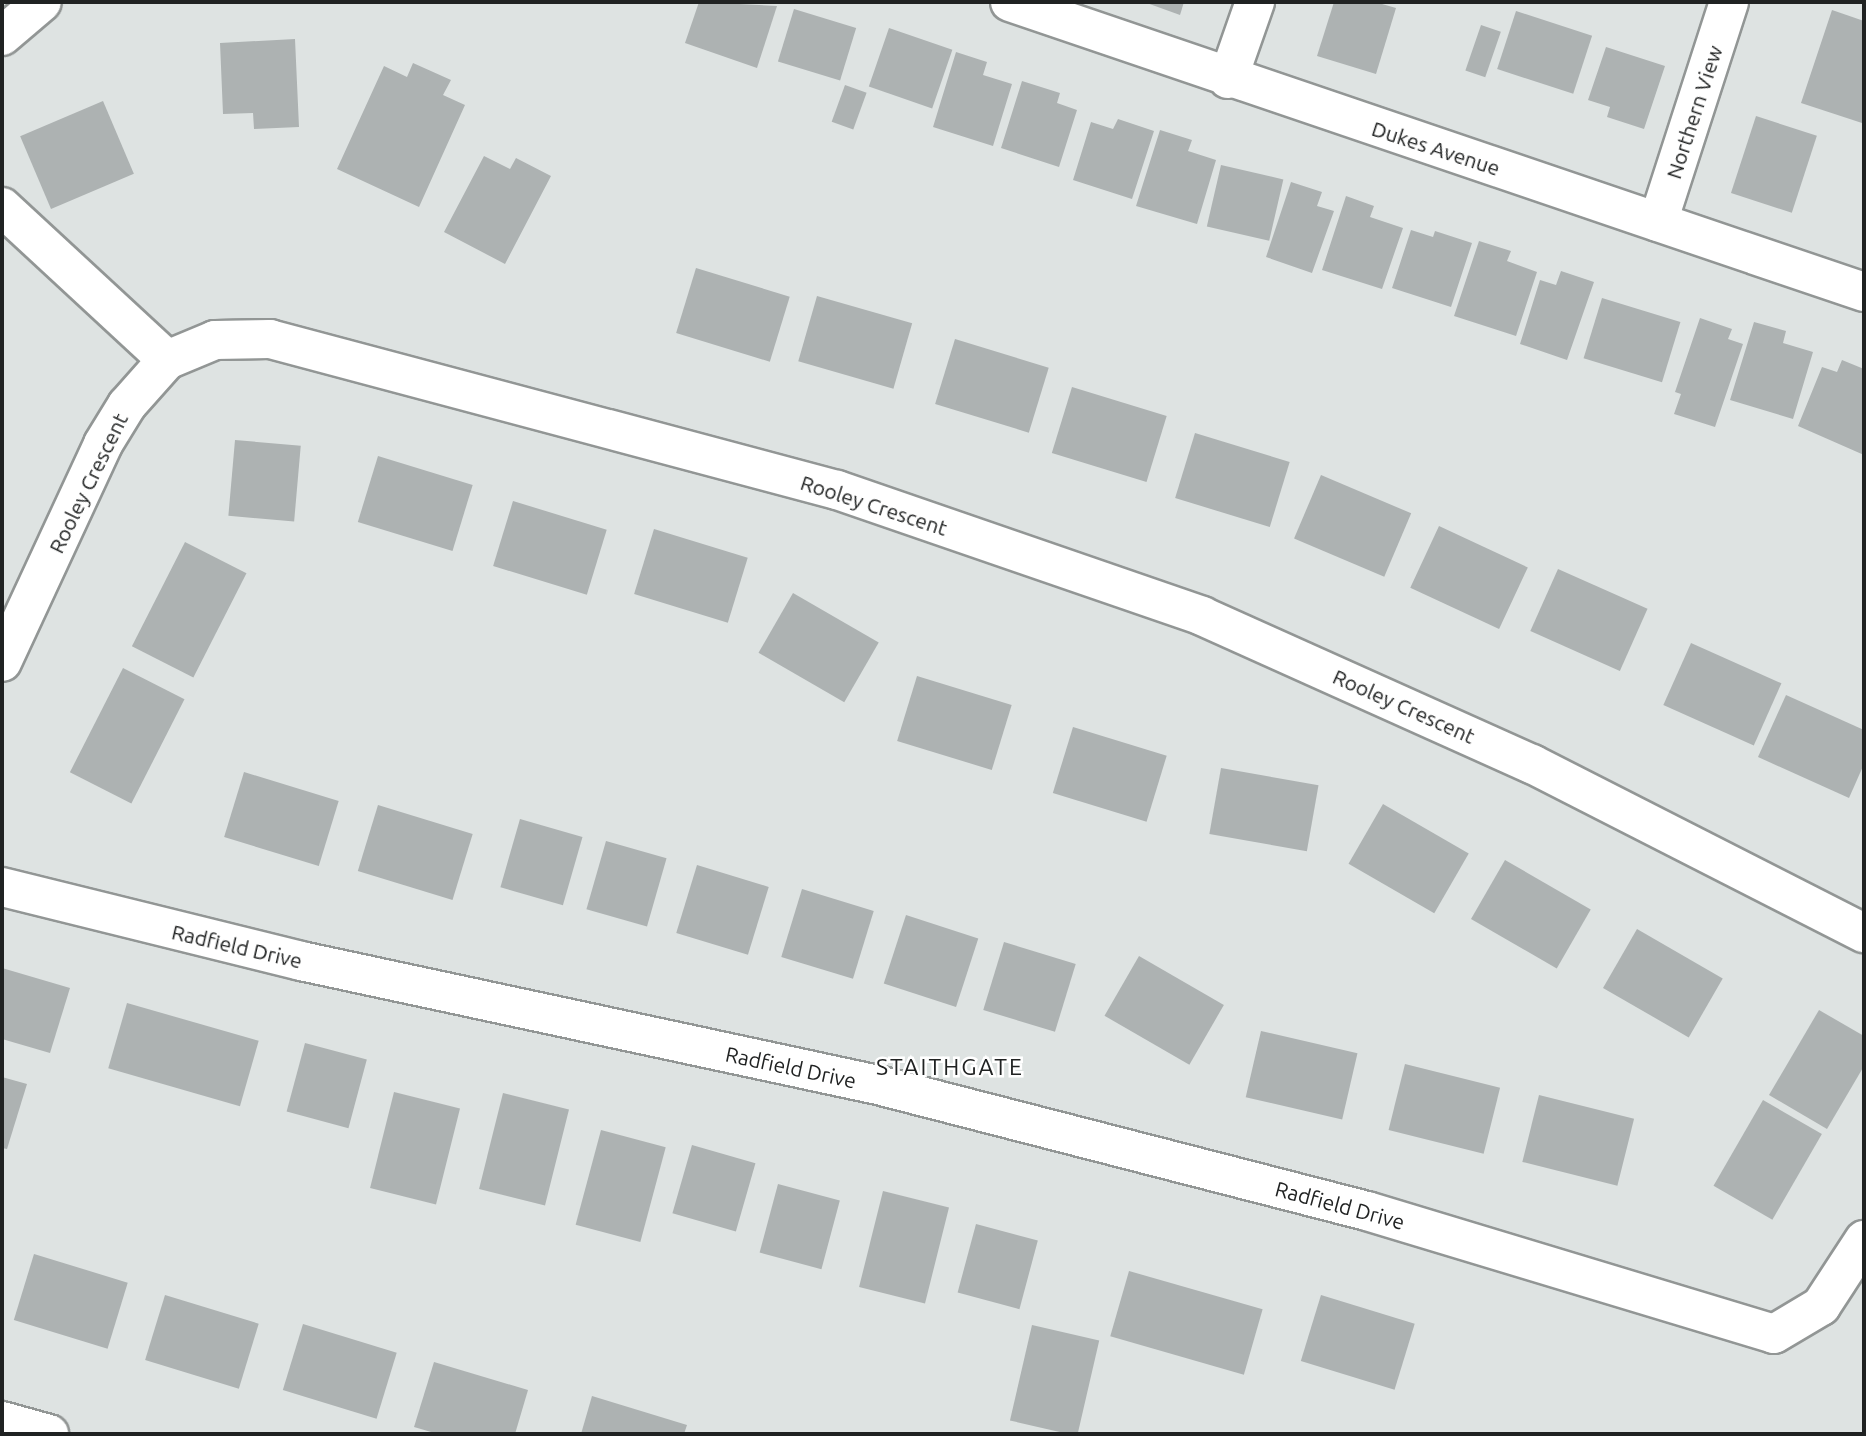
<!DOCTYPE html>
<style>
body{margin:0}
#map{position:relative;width:1866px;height:1436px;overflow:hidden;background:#dee3e2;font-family:Ubuntu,sans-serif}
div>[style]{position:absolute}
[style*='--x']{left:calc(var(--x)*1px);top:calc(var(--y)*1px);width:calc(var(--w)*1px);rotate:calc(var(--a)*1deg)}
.building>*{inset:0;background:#adb2b2;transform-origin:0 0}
.roads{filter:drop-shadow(2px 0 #929695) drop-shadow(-2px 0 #929695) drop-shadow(0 2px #929695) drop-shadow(0 -2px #929695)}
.minor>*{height:38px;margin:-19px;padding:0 19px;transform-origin:19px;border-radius:19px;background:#fff}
span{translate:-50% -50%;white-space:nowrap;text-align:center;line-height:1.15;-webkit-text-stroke:5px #fff;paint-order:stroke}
.street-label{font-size:21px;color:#202222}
.neighbourhood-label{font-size:23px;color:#202222;letter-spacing:2px}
.frame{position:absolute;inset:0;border:4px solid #202222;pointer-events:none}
</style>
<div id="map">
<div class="building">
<div style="clip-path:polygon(699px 2px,777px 6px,757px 68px,685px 43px)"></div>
<div style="clip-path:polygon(1144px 2px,1184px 2px,1180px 15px)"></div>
<div style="clip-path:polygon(1334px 2px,1375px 2px,1396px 8px,1376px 74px,1317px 56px)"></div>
<div style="left:794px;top:9px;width:65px;height:55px;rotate:17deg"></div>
<div style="clip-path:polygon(1832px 10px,1864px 21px,1862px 123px,1801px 103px)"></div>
<div style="left:1516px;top:11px;width:80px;height:61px;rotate:18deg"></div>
<div style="left:1481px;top:25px;width:21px;height:48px;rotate:19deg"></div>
<div style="left:889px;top:28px;width:67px;height:62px;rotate:19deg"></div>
<div style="clip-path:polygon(295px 39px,299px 127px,254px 129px,253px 113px,223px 114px,220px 43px)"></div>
<div style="clip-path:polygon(1606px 47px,1665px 66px,1644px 129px,1607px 117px,1610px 107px,1588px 100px)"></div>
<div style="clip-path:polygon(956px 52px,987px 62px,983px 75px,1012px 84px,993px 146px,933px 127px)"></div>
<div style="clip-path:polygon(413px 63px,451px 80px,443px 95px,465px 105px,419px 207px,337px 169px,384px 66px,407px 77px)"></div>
<div style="clip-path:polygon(1022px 81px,1060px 93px,1057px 103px,1077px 110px,1059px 167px,1001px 148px)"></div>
<div style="left:845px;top:85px;width:23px;height:39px;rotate:20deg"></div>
<div style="left:103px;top:101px;width:79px;height:90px;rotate:67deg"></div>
<div style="left:1756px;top:116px;width:64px;height:81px;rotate:18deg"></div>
<div style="clip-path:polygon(1118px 119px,1154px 131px,1132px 199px,1073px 180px,1091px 122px,1113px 129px)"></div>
<div style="clip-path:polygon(1160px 130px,1192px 140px,1188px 151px,1216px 160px,1197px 224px,1136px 206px)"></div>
<div style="clip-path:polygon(484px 156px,510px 169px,516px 158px,551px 176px,505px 264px,444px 232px)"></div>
<div style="left:1221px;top:165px;width:64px;height:63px;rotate:13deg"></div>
<div style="clip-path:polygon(1291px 182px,1322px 192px,1317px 206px,1334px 211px,1312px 273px,1266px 257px)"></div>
<div style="clip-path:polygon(1346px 196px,1374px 206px,1370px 217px,1403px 228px,1382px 289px,1322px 270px)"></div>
<div style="clip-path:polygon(1411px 230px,1433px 237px,1435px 231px,1472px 243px,1451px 307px,1392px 288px)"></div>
<div style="clip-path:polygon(1479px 241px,1511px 251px,1507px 261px,1537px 272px,1516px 336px,1454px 316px)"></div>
<div style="left:696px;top:268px;width:98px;height:68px;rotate:17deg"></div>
<div style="clip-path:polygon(1561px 271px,1594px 282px,1567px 360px,1520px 344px,1540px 280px,1556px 285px)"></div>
<div style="left:817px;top:296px;width:99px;height:68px;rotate:16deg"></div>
<div style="left:1602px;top:298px;width:82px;height:63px;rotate:17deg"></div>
<div style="clip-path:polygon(1700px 318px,1732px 329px,1728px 339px,1743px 344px,1715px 427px,1674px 414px,1681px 394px,1675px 392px)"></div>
<div style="clip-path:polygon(1754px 322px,1786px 331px,1783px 343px,1813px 352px,1793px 419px,1730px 400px)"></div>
<div style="left:955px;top:339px;width:98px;height:68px;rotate:17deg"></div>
<div style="clip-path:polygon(1842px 360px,1864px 369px,1864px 455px,1798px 426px,1822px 367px,1837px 372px)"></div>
<div style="left:1072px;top:387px;width:99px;height:69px;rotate:17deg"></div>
<div style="left:1195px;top:433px;width:99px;height:68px;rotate:17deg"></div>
<div style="left:235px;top:440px;width:66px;height:76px;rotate:5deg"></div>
<div style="left:378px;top:456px;width:99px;height:69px;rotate:17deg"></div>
<div style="left:1321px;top:475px;width:98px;height:69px;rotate:23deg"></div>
<div style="left:513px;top:501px;width:98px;height:68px;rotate:17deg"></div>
<div style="left:1439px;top:526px;width:98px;height:68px;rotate:25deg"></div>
<div style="left:654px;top:529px;width:98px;height:68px;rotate:17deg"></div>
<div style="left:185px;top:542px;width:69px;height:117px;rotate:27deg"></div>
<div style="left:1558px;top:569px;width:98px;height:68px;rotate:24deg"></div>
<div style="left:793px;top:593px;width:99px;height:69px;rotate:30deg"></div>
<div style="left:1691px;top:643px;width:99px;height:68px;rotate:24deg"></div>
<div style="left:123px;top:668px;width:69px;height:117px;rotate:27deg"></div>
<div style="left:917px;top:676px;width:99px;height:68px;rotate:17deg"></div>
<div style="clip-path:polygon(1786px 695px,1864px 730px,1864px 764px,1849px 798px,1758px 757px)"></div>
<div style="left:1073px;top:727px;width:98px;height:69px;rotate:17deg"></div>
<div style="left:1221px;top:768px;width:99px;height:67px;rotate:10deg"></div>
<div style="left:244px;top:772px;width:99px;height:68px;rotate:17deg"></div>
<div style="left:1383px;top:804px;width:99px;height:69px;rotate:30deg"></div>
<div style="left:378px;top:805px;width:99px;height:69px;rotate:17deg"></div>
<div style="left:520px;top:819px;width:65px;height:71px;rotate:16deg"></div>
<div style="left:606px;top:841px;width:63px;height:71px;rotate:16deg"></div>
<div style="left:1505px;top:860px;width:99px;height:68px;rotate:30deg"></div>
<div style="left:697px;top:865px;width:75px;height:71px;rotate:17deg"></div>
<div style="left:802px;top:889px;width:75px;height:71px;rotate:17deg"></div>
<div style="left:906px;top:915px;width:76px;height:72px;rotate:18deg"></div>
<div style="left:1637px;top:929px;width:99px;height:68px;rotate:30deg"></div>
<div style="left:1004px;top:942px;width:75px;height:71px;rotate:17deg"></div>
<div style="left:1139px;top:956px;width:98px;height:69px;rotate:30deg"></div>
<div style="clip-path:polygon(2px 968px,70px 988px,50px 1053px,2px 1039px)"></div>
<div style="left:127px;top:1003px;width:137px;height:68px;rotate:16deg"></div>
<div style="clip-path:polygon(1819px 1010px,1864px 1036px,1864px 1066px,1827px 1129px,1769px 1095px)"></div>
<div style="left:1261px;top:1031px;width:99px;height:68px;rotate:13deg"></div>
<div style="left:305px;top:1043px;width:64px;height:71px;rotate:15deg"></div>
<div style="left:1405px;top:1064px;width:98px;height:68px;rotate:14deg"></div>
<div style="clip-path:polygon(2px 1077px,27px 1084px,7px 1149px,2px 1148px)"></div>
<div style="left:394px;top:1092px;width:68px;height:99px;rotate:14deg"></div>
<div style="left:503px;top:1093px;width:68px;height:99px;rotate:14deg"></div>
<div style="left:1539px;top:1095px;width:98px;height:69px;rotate:14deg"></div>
<div style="left:1763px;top:1100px;width:68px;height:99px;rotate:30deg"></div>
<div style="left:601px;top:1130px;width:67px;height:98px;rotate:15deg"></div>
<div style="left:692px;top:1145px;width:66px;height:71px;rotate:16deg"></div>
<div style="left:778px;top:1184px;width:64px;height:71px;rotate:15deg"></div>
<div style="left:883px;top:1191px;width:68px;height:99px;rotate:14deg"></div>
<div style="left:976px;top:1224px;width:64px;height:71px;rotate:15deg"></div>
<div style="left:34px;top:1254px;width:98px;height:69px;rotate:17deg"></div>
<div style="left:1129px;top:1271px;width:139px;height:68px;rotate:16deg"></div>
<div style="left:165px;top:1295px;width:98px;height:68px;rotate:17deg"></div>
<div style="left:1321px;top:1295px;width:98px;height:69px;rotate:17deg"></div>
<div style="left:303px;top:1324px;width:98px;height:69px;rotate:17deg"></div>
<div style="left:1032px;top:1325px;width:69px;height:98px;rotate:13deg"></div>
<div style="clip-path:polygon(434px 1362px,528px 1390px,515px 1434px,438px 1434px,414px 1427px)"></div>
<div style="clip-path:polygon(592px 1396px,687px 1425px,684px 1434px,581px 1434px)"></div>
</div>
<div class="roads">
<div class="minor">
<div style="--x:1010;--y:2;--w:902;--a:18.76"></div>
<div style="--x:2;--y:36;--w:52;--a:-40.4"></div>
<div style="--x:1228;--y:79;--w:82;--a:-70.7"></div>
<div style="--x:2;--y:207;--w:225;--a:42.8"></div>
<div style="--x:1658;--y:222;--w:231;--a:-72.1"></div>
<div style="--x:2;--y:662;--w:240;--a:-65.1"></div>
<div style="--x:103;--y:444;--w:46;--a:-58.4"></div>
<div style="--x:127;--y:405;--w:60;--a:-48.4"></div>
<div style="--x:167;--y:360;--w:52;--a:-22.6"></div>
<div style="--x:215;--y:340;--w:55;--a:-1"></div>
<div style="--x:270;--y:339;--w:587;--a:14.91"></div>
<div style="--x:837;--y:490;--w:386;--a:19"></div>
<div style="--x:1202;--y:616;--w:362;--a:24.2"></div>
<div style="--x:1532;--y:764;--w:373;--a:27"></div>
<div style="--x:2;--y:887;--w:308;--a:13.9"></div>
<div style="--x:301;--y:961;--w:590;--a:12.13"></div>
<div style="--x:878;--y:1085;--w:505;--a:14.45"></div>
<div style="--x:1367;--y:1211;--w:425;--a:16.8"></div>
<div style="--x:1774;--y:1334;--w:55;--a:-30.8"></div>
<div style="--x:1821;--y:1306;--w:79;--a:-56.9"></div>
<div style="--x:2;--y:1421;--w:49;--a:15.5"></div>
</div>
</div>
<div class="street-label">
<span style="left:1694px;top:112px;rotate:-72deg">Northern View</span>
<span style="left:1436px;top:148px;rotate:18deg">Dukes Avenue</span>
<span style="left:88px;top:483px;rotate:-64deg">Rooley Crescent</span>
<span style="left:874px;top:505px;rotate:18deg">Rooley Crescent</span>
<span style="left:1404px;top:706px;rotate:24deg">Rooley Crescent</span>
<span style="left:237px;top:946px;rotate:13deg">Radfield Drive</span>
<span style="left:791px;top:1067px;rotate:12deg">Radfield Drive</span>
<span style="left:1340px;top:1205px;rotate:15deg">Radfield Drive</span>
</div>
<div class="neighbourhood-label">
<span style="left:950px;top:1067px">STAITHGATE</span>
</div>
<div class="frame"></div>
</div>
